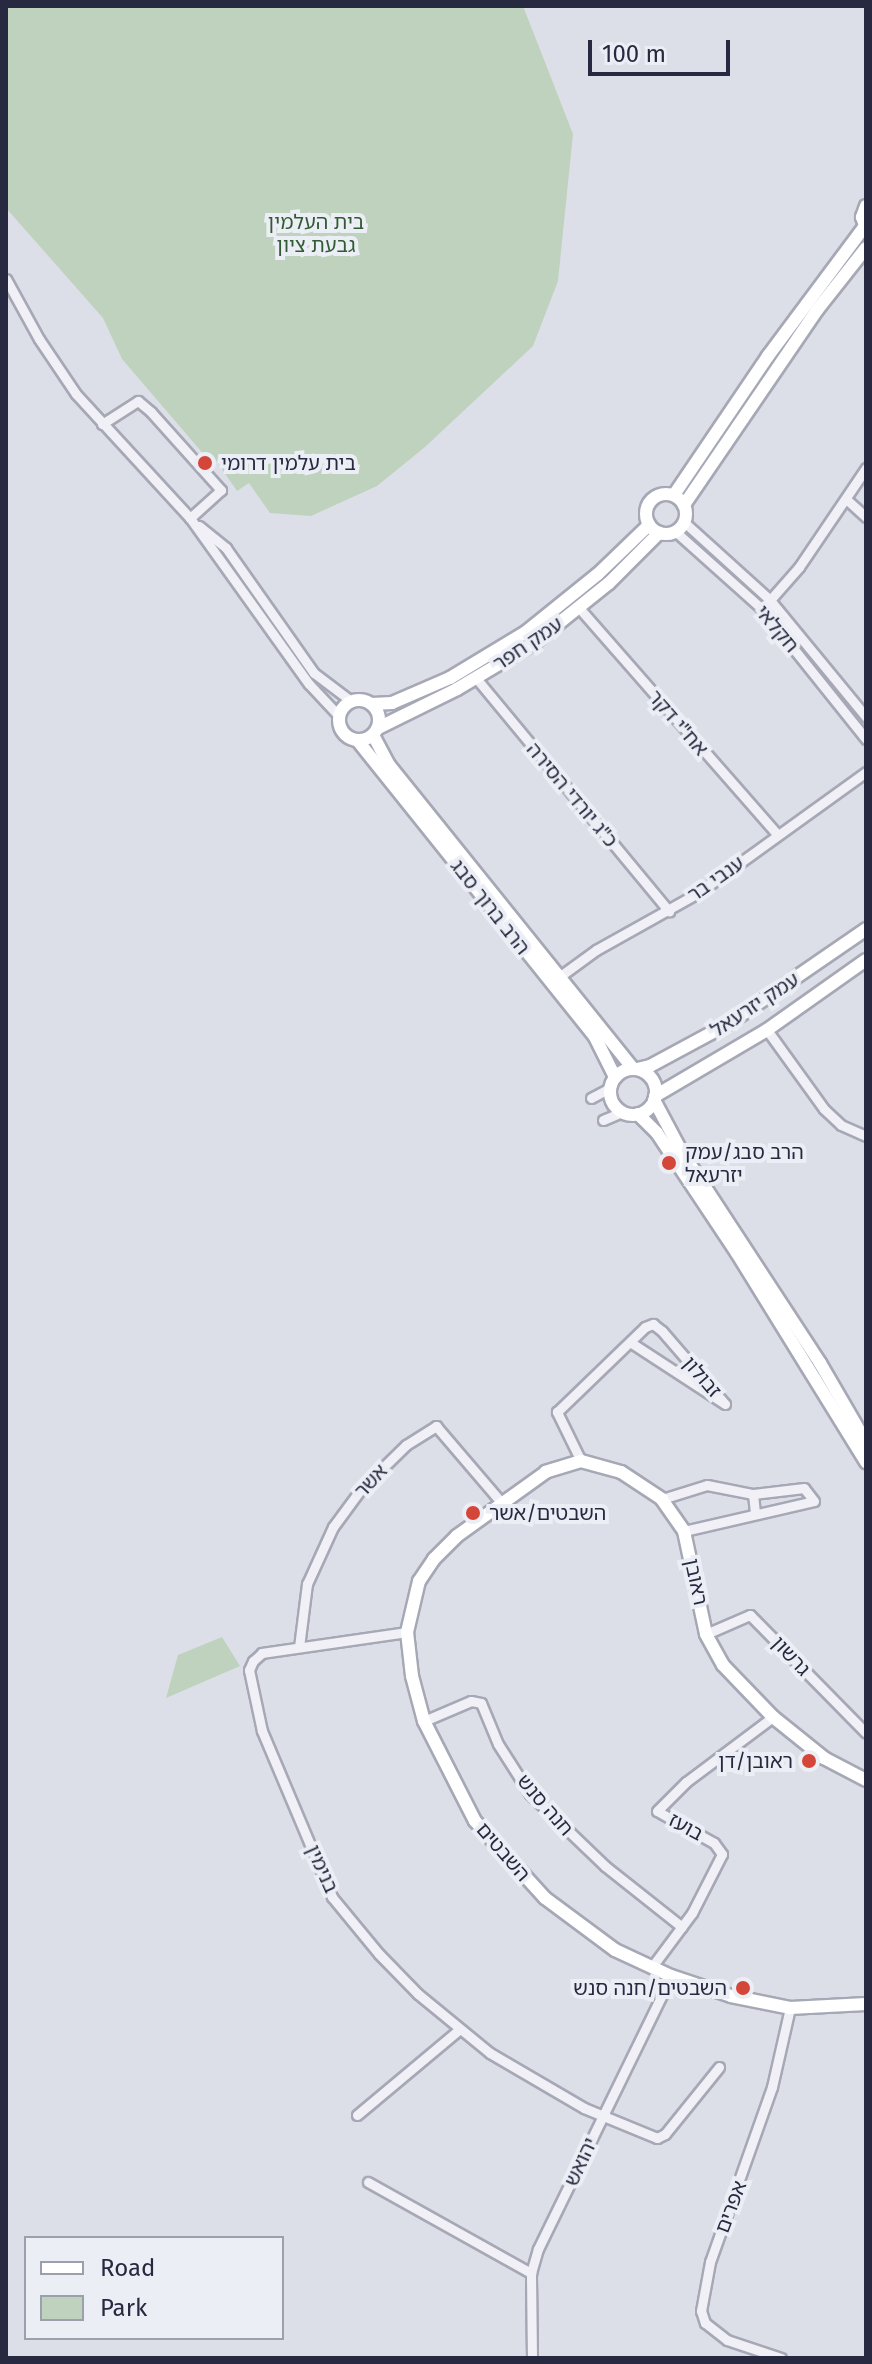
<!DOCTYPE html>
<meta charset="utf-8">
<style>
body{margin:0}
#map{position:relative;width:872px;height:2364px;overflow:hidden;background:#dddfe8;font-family:"Fira Sans","Noto Sans Hebrew",sans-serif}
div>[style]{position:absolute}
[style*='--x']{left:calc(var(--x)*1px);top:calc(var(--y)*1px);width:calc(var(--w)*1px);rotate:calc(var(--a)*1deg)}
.green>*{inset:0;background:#bed2be}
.roads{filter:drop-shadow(2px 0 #a6a8b5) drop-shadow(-2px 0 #a6a8b5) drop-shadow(0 2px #a6a8b5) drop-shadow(0 -2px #a6a8b5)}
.street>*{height:9px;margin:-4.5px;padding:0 4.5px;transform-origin:4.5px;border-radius:4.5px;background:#f0f0f6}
.secondary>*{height:12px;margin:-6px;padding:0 6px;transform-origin:6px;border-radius:6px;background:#fff}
.secondary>.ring{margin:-6px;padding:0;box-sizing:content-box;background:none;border:12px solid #fff;border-radius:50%}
.dots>*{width:22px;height:22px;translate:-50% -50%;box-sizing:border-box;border:4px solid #eceef5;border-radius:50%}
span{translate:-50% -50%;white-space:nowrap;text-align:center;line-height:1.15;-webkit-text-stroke:8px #eceef5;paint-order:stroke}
.park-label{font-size:20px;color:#325b34}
.poi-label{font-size:20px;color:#26293f}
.left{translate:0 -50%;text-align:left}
.right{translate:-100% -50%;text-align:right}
.street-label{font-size:20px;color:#26293f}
.frame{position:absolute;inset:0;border:8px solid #26293f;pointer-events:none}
.legend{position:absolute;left:24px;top:2236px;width:260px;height:104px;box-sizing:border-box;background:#eceef5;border:2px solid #9d9fac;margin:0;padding:10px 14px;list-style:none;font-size:24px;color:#26293f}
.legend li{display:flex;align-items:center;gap:16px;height:40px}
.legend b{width:40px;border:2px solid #9d9fac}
.scale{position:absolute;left:588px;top:40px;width:142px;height:36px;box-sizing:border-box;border:4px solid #26293f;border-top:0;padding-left:10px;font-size:24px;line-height:28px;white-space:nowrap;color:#26293f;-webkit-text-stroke:6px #eceef5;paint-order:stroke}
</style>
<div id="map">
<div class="green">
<div style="clip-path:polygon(6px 6px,523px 6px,573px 134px,558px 281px,533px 346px,425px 447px,377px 486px,311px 516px,270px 513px,249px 483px,237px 491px,215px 459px,212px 464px,122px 359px,103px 318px,6px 208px)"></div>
<div style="clip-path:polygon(222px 1637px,240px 1666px,166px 1698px,178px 1655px)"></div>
</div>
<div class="roads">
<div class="street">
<div style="--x:6;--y:279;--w:68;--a:61.2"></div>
<div style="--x:39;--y:339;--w:66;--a:56.1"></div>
<div style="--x:76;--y:394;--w:168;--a:47.4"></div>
<div style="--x:190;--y:518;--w:204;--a:54.4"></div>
<div style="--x:309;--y:684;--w:44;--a:46.8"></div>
<div style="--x:102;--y:424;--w:43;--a:-32.6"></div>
<div style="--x:138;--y:401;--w:17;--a:40"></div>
<div style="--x:151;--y:412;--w:105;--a:48.1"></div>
<div style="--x:221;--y:490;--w:42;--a:137.9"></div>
<div style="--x:846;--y:499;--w:27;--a:42"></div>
<div style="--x:684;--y:522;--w:116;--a:42.2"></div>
<div style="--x:770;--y:600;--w:151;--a:50.6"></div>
<div style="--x:199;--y:526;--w:35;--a:39"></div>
<div style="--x:226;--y:548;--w:153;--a:54.9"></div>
<div style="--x:314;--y:673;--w:46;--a:37.1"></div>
<div style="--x:676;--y:532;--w:114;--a:41.8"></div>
<div style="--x:761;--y:608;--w:168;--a:51.3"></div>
<div style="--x:770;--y:600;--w:44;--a:-48.7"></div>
<div style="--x:799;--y:567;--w:120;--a:-55.9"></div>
<div style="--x:580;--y:609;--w:300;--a:48.8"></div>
<div style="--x:476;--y:678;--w:303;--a:50.4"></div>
<div style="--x:559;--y:977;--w:46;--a:-36.1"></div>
<div style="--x:596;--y:950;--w:117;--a:-29.2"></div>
<div style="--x:698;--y:893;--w:207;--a:-35.8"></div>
<div style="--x:767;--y:1030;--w:97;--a:54.2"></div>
<div style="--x:824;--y:1109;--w:23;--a:43"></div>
<div style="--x:841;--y:1125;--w:27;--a:24"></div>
<div style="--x:591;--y:1098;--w:21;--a:-28"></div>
<div style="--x:603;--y:1120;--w:21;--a:-23"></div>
<div style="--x:581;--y:1461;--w:55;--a:-116.1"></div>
<div style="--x:557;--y:1412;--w:122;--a:-44"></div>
<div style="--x:645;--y:1327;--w:9;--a:-21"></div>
<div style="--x:653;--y:1324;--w:11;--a:38"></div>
<div style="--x:662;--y:1331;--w:96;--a:49.2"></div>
<div style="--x:725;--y:1404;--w:113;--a:-146.9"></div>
<div style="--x:662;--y:1499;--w:47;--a:-17.3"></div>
<div style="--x:707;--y:1485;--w:47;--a:11.1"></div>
<div style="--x:684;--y:1531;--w:133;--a:-13"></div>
<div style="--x:814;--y:1501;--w:16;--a:-128"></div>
<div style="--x:804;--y:1488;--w:51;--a:173.3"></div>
<div style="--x:753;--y:1494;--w:18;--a:84"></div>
<div style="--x:407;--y:1632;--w:147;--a:171.8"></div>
<div style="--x:262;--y:1653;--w:12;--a:138"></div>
<div style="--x:253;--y:1661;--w:10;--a:114"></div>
<div style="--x:249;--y:1670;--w:62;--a:78"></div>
<div style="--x:262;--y:1731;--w:180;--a:67.1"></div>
<div style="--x:332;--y:1897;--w:74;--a:50.5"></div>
<div style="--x:379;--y:1954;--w:56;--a:45.7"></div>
<div style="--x:418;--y:1994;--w:93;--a:39.3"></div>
<div style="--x:490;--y:2053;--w:109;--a:30.3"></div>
<div style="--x:584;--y:2108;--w:79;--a:22.3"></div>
<div style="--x:657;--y:2138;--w:9;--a:-27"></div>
<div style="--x:665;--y:2134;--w:86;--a:-51.1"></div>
<div style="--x:706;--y:1634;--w:48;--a:-23.4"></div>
<div style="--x:750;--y:1615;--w:165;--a:45.5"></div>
<div style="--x:299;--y:1647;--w:64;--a:-82.8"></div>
<div style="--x:307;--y:1584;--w:63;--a:-65.5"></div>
<div style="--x:333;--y:1527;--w:47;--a:-53.6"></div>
<div style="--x:361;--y:1489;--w:63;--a:-44.4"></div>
<div style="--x:406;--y:1445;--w:36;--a:-32"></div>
<div style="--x:436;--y:1426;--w:100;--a:49.5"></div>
<div style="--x:424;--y:1721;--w:51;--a:-23.1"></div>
<div style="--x:471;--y:1701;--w:10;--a:11"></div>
<div style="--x:481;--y:1703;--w:44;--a:67.5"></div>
<div style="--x:498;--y:1744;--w:59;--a:57.4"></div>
<div style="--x:530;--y:1794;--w:104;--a:43.8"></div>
<div style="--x:605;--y:1866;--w:98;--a:38.4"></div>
<div style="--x:651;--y:1968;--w:69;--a:-53.3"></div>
<div style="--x:692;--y:1913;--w:66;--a:-63"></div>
<div style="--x:722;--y:1854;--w:14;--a:-126"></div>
<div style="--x:714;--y:1843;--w:65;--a:-150.7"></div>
<div style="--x:657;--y:1811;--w:41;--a:-45"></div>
<div style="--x:686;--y:1782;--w:109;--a:-36.8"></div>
<div style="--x:357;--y:2115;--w:134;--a:-39.9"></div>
<div style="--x:368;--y:2182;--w:187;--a:29.2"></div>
<div style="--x:532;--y:2358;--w:85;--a:-90.7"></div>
<div style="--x:531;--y:2273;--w:25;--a:-74"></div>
<div style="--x:538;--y:2249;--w:304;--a:-64"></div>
<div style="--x:781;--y:2358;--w:57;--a:-161.6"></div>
<div style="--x:727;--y:2340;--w:28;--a:-142"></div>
<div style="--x:705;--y:2323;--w:13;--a:-108"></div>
<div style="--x:701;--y:2311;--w:50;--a:-79.6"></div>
<div style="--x:710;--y:2262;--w:186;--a:-70.5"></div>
<div style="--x:772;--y:2087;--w:81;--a:-77.2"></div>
</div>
<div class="secondary">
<div style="--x:866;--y:206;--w:12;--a:110"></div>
<div style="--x:862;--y:217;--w:12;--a:70"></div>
<div class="ring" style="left:646px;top:494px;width:28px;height:28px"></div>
<div style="--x:674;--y:495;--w:168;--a:-55.9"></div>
<div style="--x:768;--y:356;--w:162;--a:-53.3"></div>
<div style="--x:684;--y:505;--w:236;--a:-55.7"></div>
<div style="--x:817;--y:310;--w:79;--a:-51.7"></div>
<div class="ring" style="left:339px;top:700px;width:28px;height:28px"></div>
<div style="--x:372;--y:704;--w:20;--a:-3"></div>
<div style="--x:392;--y:703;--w:63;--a:-23.3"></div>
<div style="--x:450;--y:678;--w:89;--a:-31.2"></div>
<div style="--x:526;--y:632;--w:92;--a:-38.9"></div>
<div style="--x:598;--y:574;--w:71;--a:-43.9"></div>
<div style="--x:378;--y:728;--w:88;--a:-26.3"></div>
<div style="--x:457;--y:689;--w:90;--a:-30.9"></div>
<div style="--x:534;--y:643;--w:96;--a:-38.7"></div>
<div style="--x:609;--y:583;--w:71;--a:-45"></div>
<div style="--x:373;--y:735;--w:34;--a:62"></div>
<div style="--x:389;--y:765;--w:390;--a:51.2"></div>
<div style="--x:358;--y:741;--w:379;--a:51.3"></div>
<div style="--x:595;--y:1037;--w:45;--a:63.4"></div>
<div style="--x:637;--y:1069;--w:13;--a:-13"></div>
<div style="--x:650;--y:1066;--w:89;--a:-28.3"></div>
<div style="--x:728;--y:1024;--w:168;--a:-34.5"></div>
<div class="ring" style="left:610px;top:1069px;width:34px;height:34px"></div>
<div style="--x:655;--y:1096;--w:130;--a:-30.5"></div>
<div style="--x:767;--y:1030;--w:121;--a:-35.3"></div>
<div style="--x:654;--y:1100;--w:55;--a:62"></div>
<div style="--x:680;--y:1149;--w:256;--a:56.8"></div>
<div style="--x:820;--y:1363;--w:91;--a:59.8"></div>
<div style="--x:638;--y:1114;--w:27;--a:45"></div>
<div style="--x:657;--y:1133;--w:144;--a:56.3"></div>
<div style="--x:737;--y:1253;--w:246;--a:58.3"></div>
<div style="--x:866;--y:1780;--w:47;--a:-152.4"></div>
<div style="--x:824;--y:1758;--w:65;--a:-141.2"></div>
<div style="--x:773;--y:1717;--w:72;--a:-133.9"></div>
<div style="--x:723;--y:1665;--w:35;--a:-119"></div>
<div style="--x:706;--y:1634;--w:105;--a:-102.1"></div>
<div style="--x:684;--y:1531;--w:39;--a:-125"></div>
<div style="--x:662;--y:1499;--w:49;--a:-146.6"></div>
<div style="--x:621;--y:1472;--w:41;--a:-164.6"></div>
<div style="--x:581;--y:1461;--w:37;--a:163"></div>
<div style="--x:546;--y:1472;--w:110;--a:144.3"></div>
<div style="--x:457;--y:1536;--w:33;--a:135"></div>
<div style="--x:434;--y:1559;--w:27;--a:124"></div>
<div style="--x:419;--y:1581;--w:52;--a:103.2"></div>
<div style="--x:407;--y:1632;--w:44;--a:83.5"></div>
<div style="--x:412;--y:1676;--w:47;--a:75.1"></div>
<div style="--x:424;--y:1721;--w:112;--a:63"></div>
<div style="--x:475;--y:1821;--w:104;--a:47.7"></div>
<div style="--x:545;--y:1898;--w:87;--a:36.6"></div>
<div style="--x:615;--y:1950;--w:62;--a:24.9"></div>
<div style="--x:671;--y:1976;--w:63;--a:18.4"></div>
<div style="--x:731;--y:1996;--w:60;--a:11.5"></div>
<div style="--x:790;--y:2008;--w:76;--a:-3"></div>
</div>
</div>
<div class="dots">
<div style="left:205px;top:463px;background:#d5463a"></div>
<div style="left:669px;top:1163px;background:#d5463a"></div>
<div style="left:473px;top:1513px;background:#d5463a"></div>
<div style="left:809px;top:1761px;background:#d5463a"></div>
<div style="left:743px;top:1988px;background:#d5463a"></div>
</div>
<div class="park-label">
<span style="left:316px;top:234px">בית העלמין<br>גבעת ציון</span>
</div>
<div class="poi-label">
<span class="left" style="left:221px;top:463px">בית עלמין דרומי</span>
<span class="left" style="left:685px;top:1164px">הרב סבג/עמק<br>יזרעאל</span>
<span class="left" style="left:489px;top:1513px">השבטים/אשר</span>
<span class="right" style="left:793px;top:1761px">ראובן/דן</span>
<span class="right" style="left:727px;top:1988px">השבטים/חנה סנש</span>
</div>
<div class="street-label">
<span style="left:777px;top:629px;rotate:50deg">חקלאי</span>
<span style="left:528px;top:644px;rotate:-34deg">עמק חפר</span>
<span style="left:678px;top:723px;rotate:49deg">אח"י דקר</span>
<span style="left:572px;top:795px;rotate:50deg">כ"ג יורדי הסירה</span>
<span style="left:716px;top:879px;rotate:-35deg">ענבי בר</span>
<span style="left:490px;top:907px;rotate:52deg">הרב ברוך סבג</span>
<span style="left:755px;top:1005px;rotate:-33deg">עמק יזרעאל</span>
<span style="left:702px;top:1377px;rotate:49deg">זבולון</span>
<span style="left:371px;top:1481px;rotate:-47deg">אשר</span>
<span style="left:696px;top:1582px;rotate:78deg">ראובן</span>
<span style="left:791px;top:1656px;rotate:47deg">גרשון</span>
<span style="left:545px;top:1805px;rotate:49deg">חנה סנש</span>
<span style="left:686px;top:1827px;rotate:29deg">בועז</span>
<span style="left:503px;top:1852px;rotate:49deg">השבטים</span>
<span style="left:322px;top:1869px;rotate:66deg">בנימין</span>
<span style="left:581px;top:2162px;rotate:-65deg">יהואש</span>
<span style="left:731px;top:2207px;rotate:-69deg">אפרים</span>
</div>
<div class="frame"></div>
<ul class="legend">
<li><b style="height:10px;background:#fff"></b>Road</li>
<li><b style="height:22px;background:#bed2be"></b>Park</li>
</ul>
<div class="scale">100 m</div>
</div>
